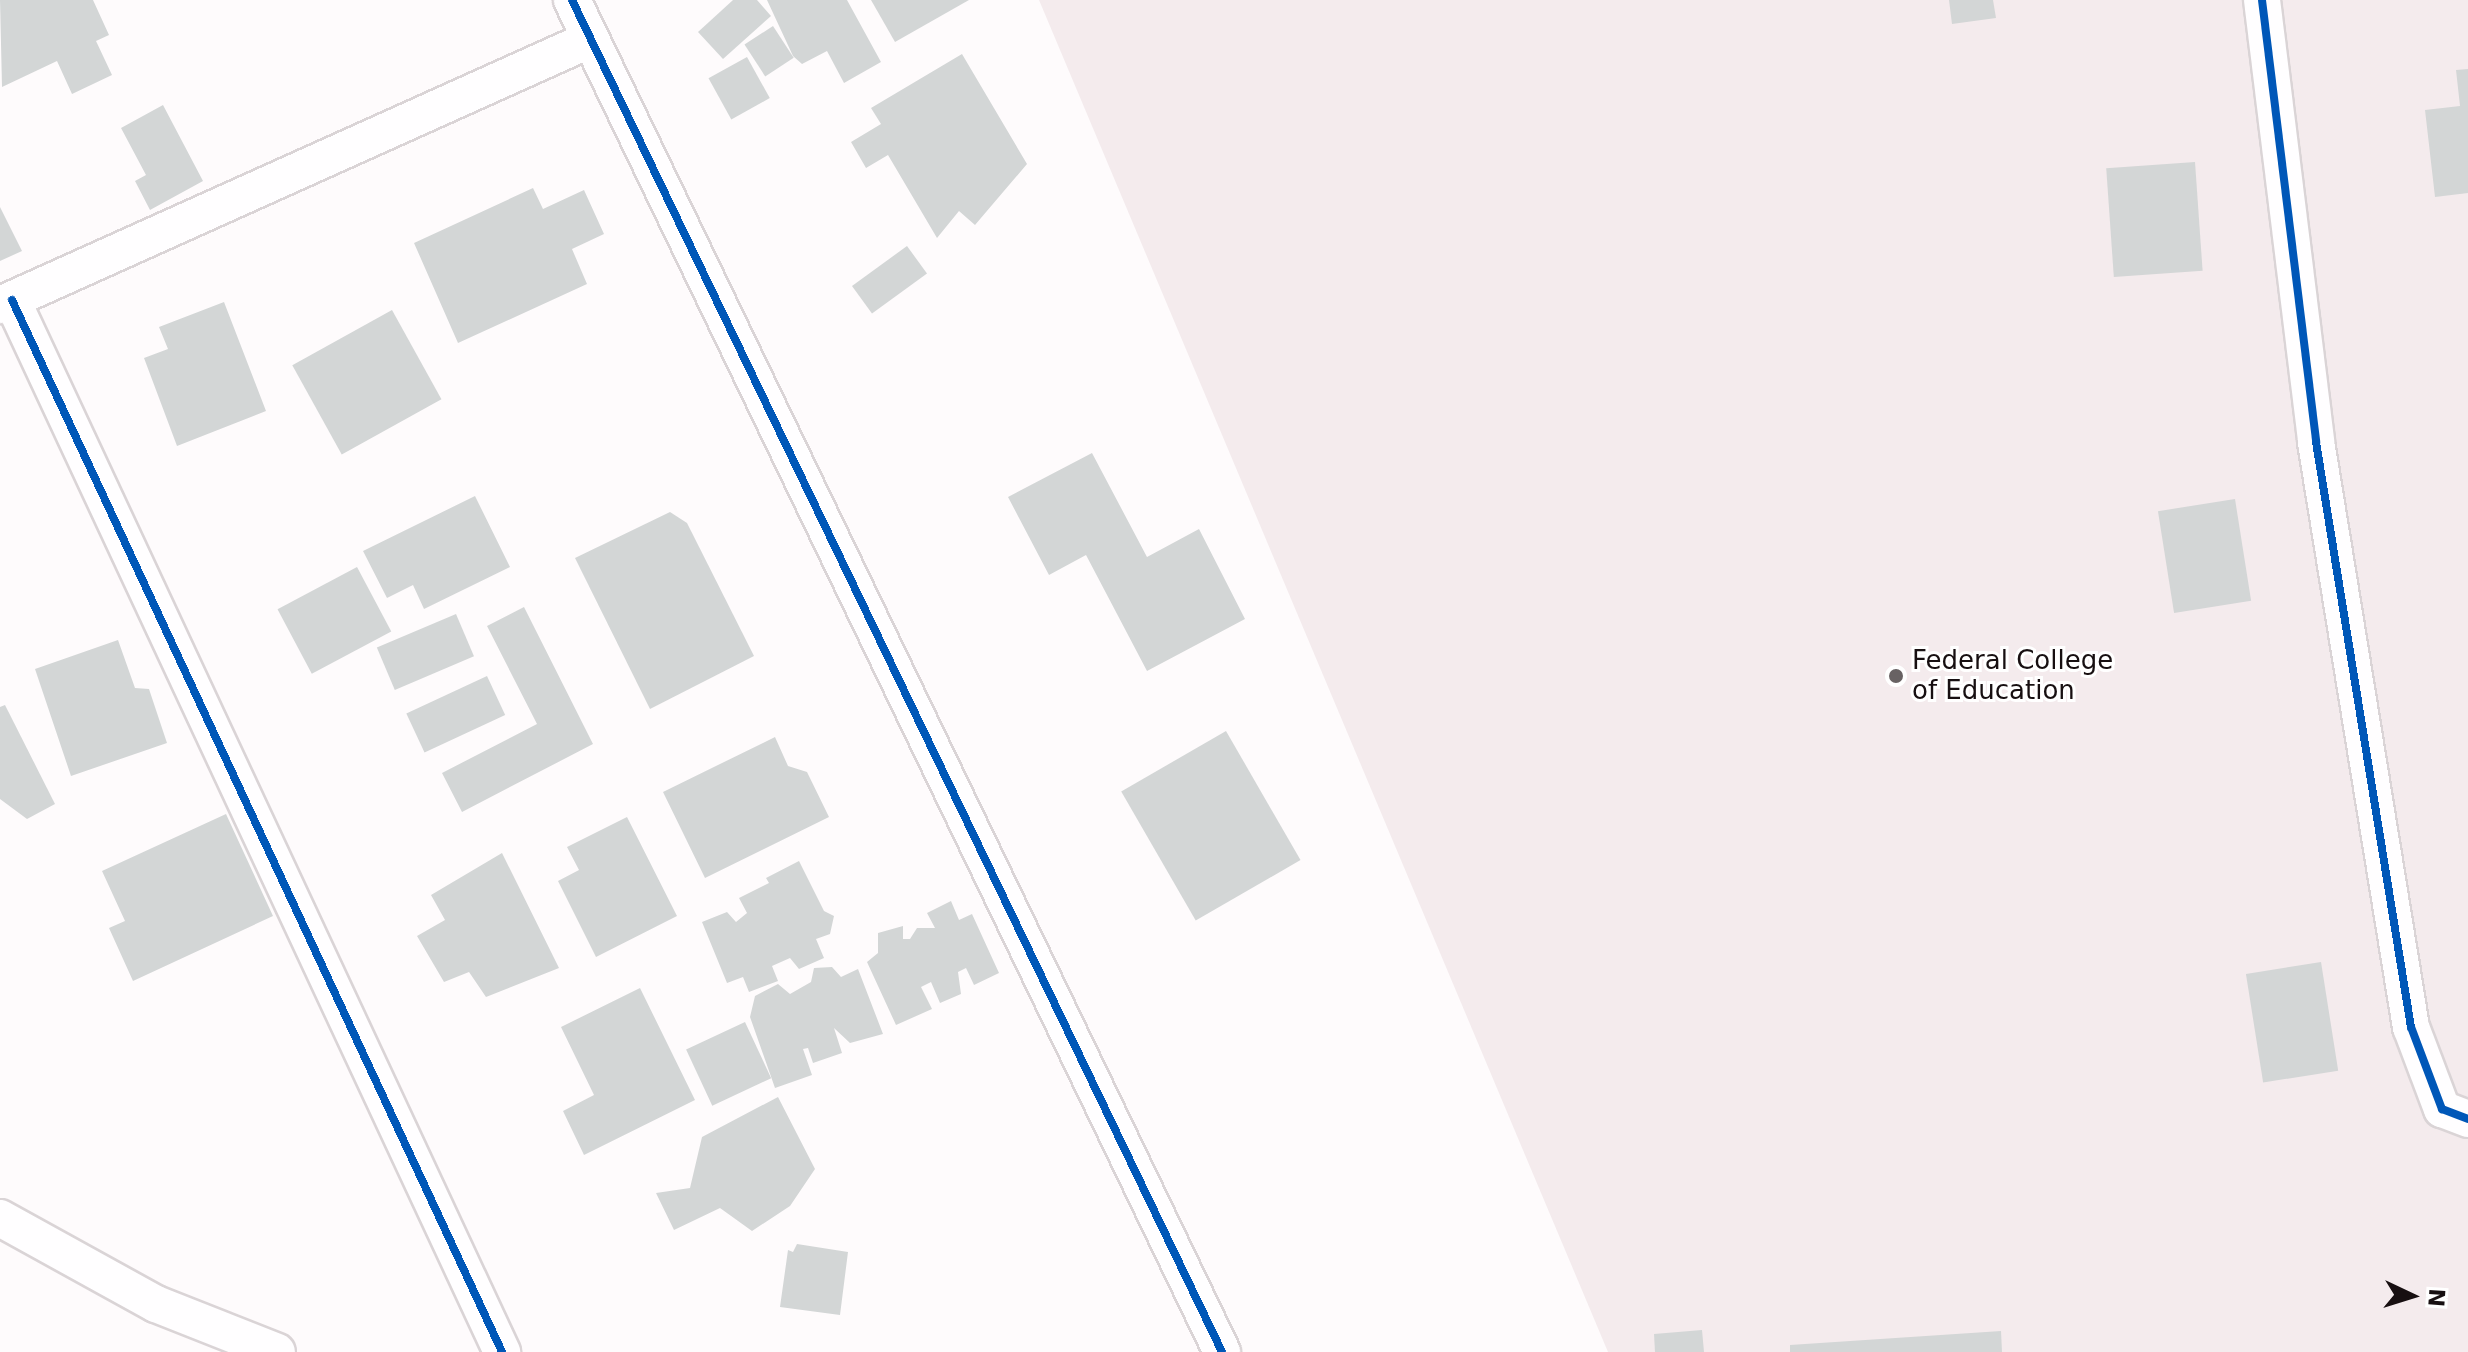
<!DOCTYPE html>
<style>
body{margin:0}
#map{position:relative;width:2468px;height:1352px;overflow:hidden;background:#fefbfc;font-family:"DejaVu Sans",sans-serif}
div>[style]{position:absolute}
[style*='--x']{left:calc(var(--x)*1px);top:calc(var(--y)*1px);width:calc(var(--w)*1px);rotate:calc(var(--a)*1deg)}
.built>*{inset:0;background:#f4ebed}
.building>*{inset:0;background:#d3d6d6;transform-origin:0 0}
.roads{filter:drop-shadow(2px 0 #dad4d6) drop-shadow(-2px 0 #dad4d6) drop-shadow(0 2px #dad4d6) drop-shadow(0 -2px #dad4d6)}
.minor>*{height:36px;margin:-18px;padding:0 18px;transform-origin:18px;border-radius:18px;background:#fffeff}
.cycleway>*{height:8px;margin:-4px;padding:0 4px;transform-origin:4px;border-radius:4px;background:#0057b8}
.dots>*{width:22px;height:22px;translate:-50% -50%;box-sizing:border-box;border:4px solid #fff;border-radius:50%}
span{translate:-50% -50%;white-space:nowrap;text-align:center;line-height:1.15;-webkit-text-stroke:6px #fff;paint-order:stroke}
.poi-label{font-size:26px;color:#170f11}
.left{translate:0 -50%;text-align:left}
.north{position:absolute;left:2372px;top:1256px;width:80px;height:80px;-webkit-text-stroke:6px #fff;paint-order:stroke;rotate:94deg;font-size:22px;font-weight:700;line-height:32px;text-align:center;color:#170f11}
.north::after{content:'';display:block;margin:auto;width:28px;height:36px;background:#170f11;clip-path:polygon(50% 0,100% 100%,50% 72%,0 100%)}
</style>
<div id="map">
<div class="built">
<div style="clip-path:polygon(1039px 0,2468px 0,2468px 1352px,1608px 1352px)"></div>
</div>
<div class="building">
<div style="clip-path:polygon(0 0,93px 0,109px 35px,96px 41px,112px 75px,72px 94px,57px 61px,2px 87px)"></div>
<div style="clip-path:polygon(733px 0,757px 0,771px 16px,723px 59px,698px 32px)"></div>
<div style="clip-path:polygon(767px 0,847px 0,881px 62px,844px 83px,827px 51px,802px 64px,793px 56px)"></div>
<div style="clip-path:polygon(871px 0,969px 0,895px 42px)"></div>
<div style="clip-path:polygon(1949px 0,1993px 0,1996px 18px,1952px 24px)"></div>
<div style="left:773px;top:26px;width:38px;height:34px;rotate:57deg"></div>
<div style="clip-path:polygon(962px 54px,1027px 164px,975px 225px,959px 211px,937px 238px,888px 155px,866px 168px,851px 142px,881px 124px,871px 108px)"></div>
<div style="left:747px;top:57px;width:47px;height:44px;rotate:61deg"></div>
<div style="clip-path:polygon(2468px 69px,2468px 193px,2435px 197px,2425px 110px,2460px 106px,2456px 70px)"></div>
<div style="clip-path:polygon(163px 105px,203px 181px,150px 210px,135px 181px,146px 175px,121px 128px)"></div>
<div style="left:2195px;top:162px;width:109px;height:89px;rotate:86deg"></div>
<div style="clip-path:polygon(533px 188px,543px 209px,584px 190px,604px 234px,572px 249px,587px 284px,458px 343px,414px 243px)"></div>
<div style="clip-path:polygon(0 207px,22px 251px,0 261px)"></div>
<div style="left:907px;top:246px;width:34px;height:68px;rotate:54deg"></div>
<div style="clip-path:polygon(224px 302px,266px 411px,177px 446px,144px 358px,168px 349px,159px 327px)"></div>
<div style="left:392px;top:310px;width:102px;height:114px;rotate:61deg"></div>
<div style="clip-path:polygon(1092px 453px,1147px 557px,1199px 529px,1245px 619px,1147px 671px,1086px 555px,1049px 575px,1008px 497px)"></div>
<div style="clip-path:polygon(475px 496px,510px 567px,424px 609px,413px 585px,387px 598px,363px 551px)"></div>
<div style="left:2235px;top:499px;width:103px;height:78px;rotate:81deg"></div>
<div style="clip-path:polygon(670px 512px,687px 523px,754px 656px,650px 709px,575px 558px)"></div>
<div style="left:357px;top:567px;width:73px;height:90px;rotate:62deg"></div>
<div style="clip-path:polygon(524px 607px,593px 744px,462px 812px,442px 773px,537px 724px,487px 626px)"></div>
<div style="left:456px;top:614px;width:46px;height:86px;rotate:67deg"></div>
<div style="clip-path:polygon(118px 640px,135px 688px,149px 689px,167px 743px,71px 776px,35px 669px)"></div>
<div style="left:487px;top:676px;width:43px;height:89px;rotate:65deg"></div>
<div style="clip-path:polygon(5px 705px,55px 804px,27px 819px,0 799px,0 707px)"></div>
<div style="left:1226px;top:731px;width:149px;height:121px;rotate:60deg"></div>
<div style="clip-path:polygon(775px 737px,788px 766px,807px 772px,829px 817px,705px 878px,663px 792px)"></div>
<div style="clip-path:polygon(226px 814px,273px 916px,133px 981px,109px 928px,125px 921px,102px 871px)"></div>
<div style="clip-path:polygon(627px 817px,677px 916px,596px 957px,558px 881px,579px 870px,567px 847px)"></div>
<div style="clip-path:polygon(502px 853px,559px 968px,486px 997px,469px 972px,444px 982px,417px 936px,445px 920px,431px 895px)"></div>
<div style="clip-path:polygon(799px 861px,824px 911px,834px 916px,830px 934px,816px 939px,824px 958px,799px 969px,790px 958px,772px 966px,778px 981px,749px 992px,743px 977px,727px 983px,702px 922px,727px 912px,736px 922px,747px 913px,739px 898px,769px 883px,766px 878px)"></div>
<div style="clip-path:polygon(951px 901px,959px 920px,972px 914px,999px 973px,974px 985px,966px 968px,958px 972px,961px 994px,940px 1003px,931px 982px,921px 987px,932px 1009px,896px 1025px,867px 962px,878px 953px,878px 933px,903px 926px,903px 939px,910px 939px,917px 928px,935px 928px,927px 913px)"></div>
<div style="left:2321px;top:962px;width:110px;height:76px;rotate:81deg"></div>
<div style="clip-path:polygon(832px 967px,841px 977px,858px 969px,883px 1034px,850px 1043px,834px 1028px,842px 1053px,813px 1063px,808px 1048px,803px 1049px,812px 1075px,775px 1088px,750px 1017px,755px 996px,778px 984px,790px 994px,811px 982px,814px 968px)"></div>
<div style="clip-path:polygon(640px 988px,695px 1100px,584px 1155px,563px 1111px,594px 1095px,561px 1027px)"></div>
<div style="left:745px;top:1022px;width:62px;height:65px;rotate:65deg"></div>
<div style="clip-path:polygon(778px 1097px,815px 1169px,790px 1206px,752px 1231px,720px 1208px,674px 1230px,656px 1193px,690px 1188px,702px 1137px)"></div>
<div style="clip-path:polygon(797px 1244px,848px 1252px,840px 1315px,780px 1307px,788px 1250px,793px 1252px)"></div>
<div style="clip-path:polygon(1702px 1330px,1704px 1352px,1655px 1352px,1654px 1334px)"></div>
<div style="clip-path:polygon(2001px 1331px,2002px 1352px,1790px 1352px,1790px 1345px)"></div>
</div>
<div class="roads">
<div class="minor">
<div style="--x:572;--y:0;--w:1500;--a:64.32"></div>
<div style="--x:2262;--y:0;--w:445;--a:83"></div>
<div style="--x:2316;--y:442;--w:593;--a:80.78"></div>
<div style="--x:2411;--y:1027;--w:88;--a:69.3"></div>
<div style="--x:2442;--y:1109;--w:28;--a:21"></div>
<div style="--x:12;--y:300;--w:1161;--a:65.02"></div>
<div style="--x:0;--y:305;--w:648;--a:-24.23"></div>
<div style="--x:0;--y:1218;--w:178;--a:28.9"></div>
<div style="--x:156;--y:1304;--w:130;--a:21.6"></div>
</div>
</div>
<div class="cycleway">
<div style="--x:572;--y:0;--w:1500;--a:64.32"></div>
<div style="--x:2262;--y:0;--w:445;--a:83"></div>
<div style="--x:2316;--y:442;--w:593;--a:80.78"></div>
<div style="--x:2411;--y:1027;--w:88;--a:69.3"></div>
<div style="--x:2442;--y:1109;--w:28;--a:21"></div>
<div style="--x:12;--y:300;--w:1161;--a:65.02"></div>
</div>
<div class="dots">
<div style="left:1896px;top:676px;background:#686263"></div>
</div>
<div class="poi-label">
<span class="left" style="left:1912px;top:676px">Federal College<br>of Education</span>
</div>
<div class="north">N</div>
</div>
